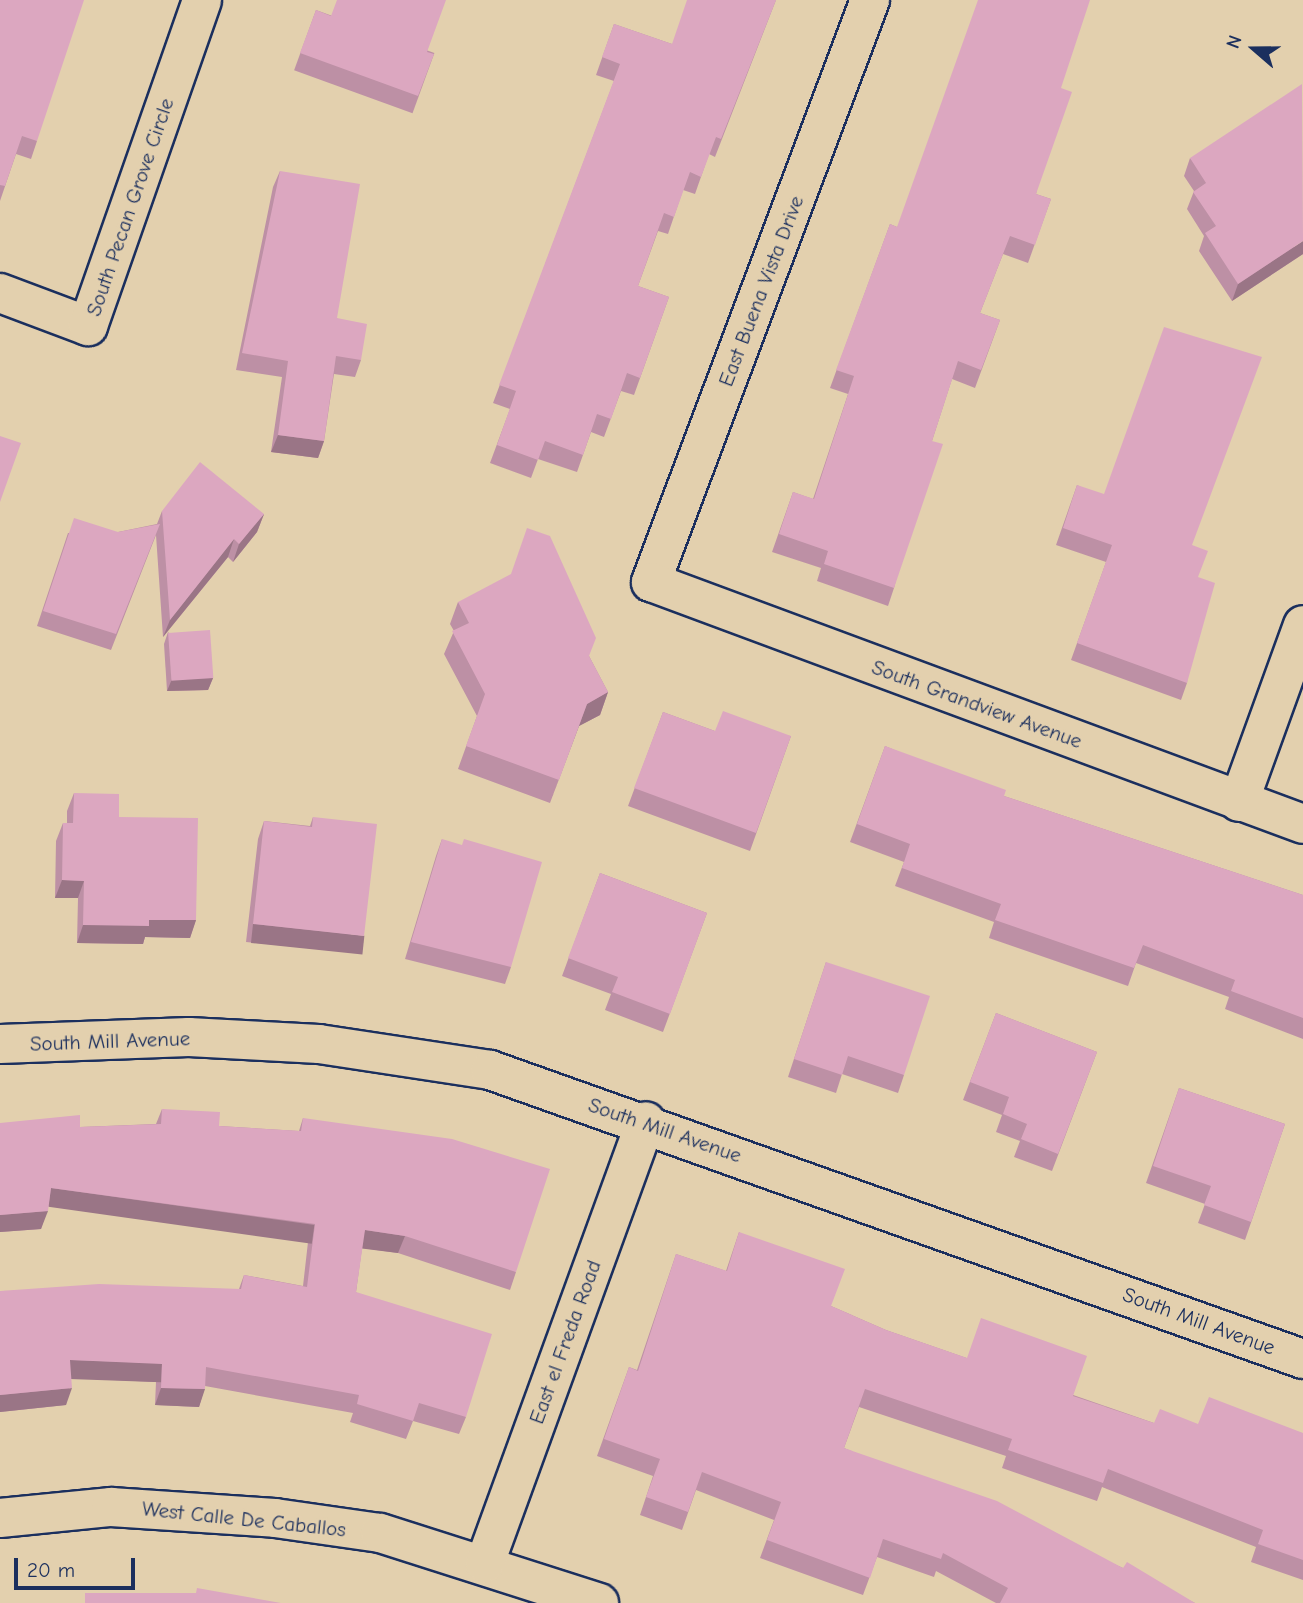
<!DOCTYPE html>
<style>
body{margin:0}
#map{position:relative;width:1303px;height:1603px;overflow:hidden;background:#e3d0ae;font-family:"Comic Neue",sans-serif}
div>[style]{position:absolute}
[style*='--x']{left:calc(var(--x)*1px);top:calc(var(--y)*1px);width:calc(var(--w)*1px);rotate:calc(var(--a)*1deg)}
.roads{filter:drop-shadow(2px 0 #1b2f5e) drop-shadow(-2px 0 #1b2f5e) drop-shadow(0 2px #1b2f5e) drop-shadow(0 -2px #1b2f5e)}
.minor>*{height:38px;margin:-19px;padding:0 19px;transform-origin:19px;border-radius:19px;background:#e3d0ae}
.wall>*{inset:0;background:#bd90a5;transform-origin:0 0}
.shaded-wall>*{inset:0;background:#9a7586;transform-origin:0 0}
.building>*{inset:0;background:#dca7c0;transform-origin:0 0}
span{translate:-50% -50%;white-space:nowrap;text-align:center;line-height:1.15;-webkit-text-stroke:5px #e3d0ae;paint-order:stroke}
.street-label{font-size:21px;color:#1b2f5e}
.north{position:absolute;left:1219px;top:14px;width:70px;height:70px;-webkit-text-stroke:5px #e3d0ae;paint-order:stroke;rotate:290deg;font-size:19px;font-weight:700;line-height:28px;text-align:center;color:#1b2f5e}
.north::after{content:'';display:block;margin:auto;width:24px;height:32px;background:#1b2f5e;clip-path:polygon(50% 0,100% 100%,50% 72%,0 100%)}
.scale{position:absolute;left:14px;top:1558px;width:121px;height:32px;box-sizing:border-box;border:4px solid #1b2f5e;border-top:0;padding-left:9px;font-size:21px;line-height:24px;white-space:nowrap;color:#1b2f5e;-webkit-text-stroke:5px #e3d0ae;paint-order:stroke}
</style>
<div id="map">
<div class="roads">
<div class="minor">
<div style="--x:870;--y:0;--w:622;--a:110.62"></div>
<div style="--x:651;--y:582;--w:695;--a:20.36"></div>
<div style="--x:0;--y:293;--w:94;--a:20.6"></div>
<div style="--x:88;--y:326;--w:345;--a:-70.7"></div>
<div style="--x:1239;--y:802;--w:188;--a:-70.1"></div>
<div style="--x:0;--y:1044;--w:189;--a:-2.1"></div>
<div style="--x:189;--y:1037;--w:130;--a:3.1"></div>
<div style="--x:319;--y:1044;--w:173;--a:8.6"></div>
<div style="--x:490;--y:1070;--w:863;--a:19.57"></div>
<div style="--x:0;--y:1518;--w:112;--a:-5.7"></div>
<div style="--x:111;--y:1507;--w:164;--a:3.8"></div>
<div style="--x:275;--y:1518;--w:106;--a:8.1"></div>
<div style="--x:380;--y:1533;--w:230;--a:17.7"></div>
<div style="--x:485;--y:1563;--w:470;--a:-70"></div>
</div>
</div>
<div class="wall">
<div style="clip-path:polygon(0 0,37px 141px,31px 159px,16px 154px,0 201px)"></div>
<div style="clip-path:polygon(776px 0,715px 157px,709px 154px,695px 194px,683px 190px,668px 234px,658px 231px,638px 286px,669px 297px,634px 395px,621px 391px,604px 437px,591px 432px,577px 472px,538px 459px,531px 478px,490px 463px,510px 409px,493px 403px,614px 81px,596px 75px,614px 24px,672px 44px)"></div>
<div style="left:316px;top:10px;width:126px;height:64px;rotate:20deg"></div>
<div style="clip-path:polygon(1061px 88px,1036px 194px,1051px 199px,1028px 263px,1003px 254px,980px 313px,1000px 320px,975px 388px,952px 379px,932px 441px,894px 588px,888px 606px,817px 581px,821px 568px,772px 552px,793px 492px,813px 499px,848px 394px,830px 388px,890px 224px,897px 227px)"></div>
<div style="clip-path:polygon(1190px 158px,1303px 254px,1232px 301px,1199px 251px,1204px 236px,1187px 209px,1194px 191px,1184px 176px)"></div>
<div style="clip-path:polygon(280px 171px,337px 318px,361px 360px,355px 377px,334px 374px,324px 441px,318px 458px,271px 452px,282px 377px,236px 370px,273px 187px)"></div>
<div style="clip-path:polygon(1077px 485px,1192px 545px,1198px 577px,1187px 683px,1181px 700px,1071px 660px,1106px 562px,1056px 545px)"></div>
<div style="clip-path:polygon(162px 511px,264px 514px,257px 532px,233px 562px,228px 557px,163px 637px,156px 535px,111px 650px,37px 626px,68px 533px,118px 532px,157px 524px)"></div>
<div style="clip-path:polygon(458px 602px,589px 656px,608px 692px,600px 715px,579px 726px,550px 803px,458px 769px,477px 716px,444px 654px,454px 631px,450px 624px)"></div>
<div style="clip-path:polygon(168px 632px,213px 678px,208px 690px,167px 691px,164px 644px)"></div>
<div style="clip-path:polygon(663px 712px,715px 731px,791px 736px,750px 851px,628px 806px)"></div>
<div style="clip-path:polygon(885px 746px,1004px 796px,1303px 895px,1303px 1039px,1225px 1009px,1229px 997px,1136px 963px,1128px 986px,989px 938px,994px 922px,895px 886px,904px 862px,850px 842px)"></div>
<div style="clip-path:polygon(74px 793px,119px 817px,196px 920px,190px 938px,145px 937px,143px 944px,77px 943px,78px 898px,55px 898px,56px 841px,63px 823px,67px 823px,67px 811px)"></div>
<div style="clip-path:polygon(313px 817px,357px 953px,246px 942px,258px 839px,264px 821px,310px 826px)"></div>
<div style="clip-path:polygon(442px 839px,511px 967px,505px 984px,405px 959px,436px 856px)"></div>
<div style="clip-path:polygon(600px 873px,707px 913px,663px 1032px,605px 1010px,611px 994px,562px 976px)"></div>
<div style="clip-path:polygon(826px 962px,904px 1075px,898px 1093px,842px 1074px,836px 1093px,788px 1077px)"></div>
<div style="clip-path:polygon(996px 1013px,1097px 1052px,1052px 1171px,1014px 1157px,1020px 1141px,996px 1132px,1002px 1115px,963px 1100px)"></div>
<div style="clip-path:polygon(1179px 1088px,1285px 1124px,1245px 1240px,1198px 1223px,1205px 1204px,1146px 1183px)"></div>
<div style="clip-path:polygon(162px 1109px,219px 1126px,299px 1131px,303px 1118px,516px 1272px,510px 1290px,398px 1253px,362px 1248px,356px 1292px,466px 1417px,459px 1434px,413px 1421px,406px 1439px,350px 1422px,353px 1413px,205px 1386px,199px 1407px,155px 1405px,156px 1382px,71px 1378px,66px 1405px,0 1412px,0 1291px,239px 1289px,244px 1275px,303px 1286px,308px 1242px,48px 1206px,41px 1229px,0 1232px,0 1123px,80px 1127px,156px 1124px)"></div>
<div style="clip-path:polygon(739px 1232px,831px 1306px,886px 1330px,1154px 1423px,1198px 1424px,1303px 1433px,1303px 1580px,1251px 1562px,1256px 1547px,1102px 1487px,1097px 1501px,1002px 1468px,1006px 1456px,859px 1407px,844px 1448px,1123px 1568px,1195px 1603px,996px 1603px,936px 1571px,934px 1577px,877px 1557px,863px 1595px,760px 1558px,774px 1520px,696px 1490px,682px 1530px,640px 1515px,653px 1476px,597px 1456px,629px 1367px,637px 1370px,676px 1254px,726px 1271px)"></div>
</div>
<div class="shaded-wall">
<div style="clip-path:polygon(1303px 241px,1303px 254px,1232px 301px,1238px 284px)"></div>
<div style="clip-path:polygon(278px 435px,324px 441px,318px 458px,271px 452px)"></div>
<div style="clip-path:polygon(264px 514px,257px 532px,233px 562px,239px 544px)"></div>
<div style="clip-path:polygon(234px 539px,228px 557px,163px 637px,170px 620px)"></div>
<div style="clip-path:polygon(213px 678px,208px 690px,167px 691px,172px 679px)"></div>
<div style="clip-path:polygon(608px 692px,600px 715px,579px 726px,550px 803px,587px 704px)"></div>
<div style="clip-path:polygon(62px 880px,84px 881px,78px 898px,55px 898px)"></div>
<div style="clip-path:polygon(149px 920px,196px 920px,190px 938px,145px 937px,143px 944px,77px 943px,83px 925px)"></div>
<div style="left:253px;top:924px;width:112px;height:19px;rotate:6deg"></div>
<div style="left:51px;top:1188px;width:266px;height:19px;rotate:8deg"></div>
<div style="clip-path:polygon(48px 1211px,41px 1229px,0 1232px,0 1215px)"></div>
<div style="clip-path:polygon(365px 1230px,405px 1236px,398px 1253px,358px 1248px)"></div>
<div style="left:70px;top:1360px;width:92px;height:19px;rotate:2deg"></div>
<div style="clip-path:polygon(72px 1388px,66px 1405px,0 1412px,0 1395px)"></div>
<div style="clip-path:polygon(161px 1388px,205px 1389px,199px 1407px,155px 1405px)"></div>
</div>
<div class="building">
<div style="clip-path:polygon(0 0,84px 0,37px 141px,22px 136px,5px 186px,0 185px)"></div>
<div style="clip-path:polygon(337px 0,446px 0,427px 52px,434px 54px,418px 96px,300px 53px,316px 10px,331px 16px)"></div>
<div style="clip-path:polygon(687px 0,776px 0,721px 139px,716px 137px,701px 177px,690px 172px,674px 217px,664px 213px,638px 286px,669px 297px,640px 378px,627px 373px,611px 419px,597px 414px,583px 455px,545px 441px,538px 460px,497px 445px,516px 391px,499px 385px,620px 64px,602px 57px,614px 24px,672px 44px)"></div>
<div style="clip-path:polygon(978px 0,1090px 0,1061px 88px,1072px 92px,1036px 194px,1051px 199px,1035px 245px,1010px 236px,980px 313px,1000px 320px,981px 370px,958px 361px,932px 441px,943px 444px,894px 588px,824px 564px,828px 551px,779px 534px,793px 492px,814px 499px,854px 376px,836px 370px,890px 224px,897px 227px)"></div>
<div style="clip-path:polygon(1302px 84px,1303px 241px,1238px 284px,1205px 233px,1216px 226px,1193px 192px,1206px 183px,1190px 158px)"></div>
<div style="clip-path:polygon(280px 171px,360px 184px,337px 318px,367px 324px,361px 360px,336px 356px,324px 441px,278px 435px,288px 361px,242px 353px)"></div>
<div style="clip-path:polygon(1164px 327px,1262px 357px,1192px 545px,1208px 551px,1198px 577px,1215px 583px,1187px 683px,1077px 643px,1112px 545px,1063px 528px,1077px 485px,1104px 494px)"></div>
<div style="clip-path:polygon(0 436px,21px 443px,0 502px)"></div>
<div style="clip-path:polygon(200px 462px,264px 514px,239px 544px,234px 539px,170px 620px,162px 511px)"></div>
<div style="clip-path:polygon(74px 518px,118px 532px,160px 524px,116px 634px,43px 611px)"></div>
<div style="clip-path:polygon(527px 528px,550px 536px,596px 638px,589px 656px,608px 692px,587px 704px,559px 780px,466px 746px,485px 694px,452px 631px,469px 623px,458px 602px,511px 574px)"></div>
<div style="left:210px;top:630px;width:48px;height:42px;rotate:86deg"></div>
<div style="clip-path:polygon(723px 711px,791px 736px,756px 833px,634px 788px,663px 712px,715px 731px)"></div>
<div style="clip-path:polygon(885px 746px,1006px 790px,1004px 796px,1303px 895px,1303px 1018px,1231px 991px,1235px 980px,1143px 945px,1134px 968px,995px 920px,1001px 904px,902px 868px,910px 844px,857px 824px)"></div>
<div style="clip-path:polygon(74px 793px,119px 794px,119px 817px,198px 818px,196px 920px,149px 920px,149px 926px,83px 925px,84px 881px,62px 880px,63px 823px,73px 823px)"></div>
<div style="clip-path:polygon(313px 817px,377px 824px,364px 936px,253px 924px,264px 821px,312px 827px)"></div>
<div style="clip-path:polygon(442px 839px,462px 845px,464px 839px,542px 862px,511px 967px,411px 942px)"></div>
<div style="clip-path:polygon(600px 873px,707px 913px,670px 1014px,612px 992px,618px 977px,568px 958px)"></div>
<div style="clip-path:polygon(826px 962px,930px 996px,904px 1075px,848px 1056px,842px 1075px,794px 1059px)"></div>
<div style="clip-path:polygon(996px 1013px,1097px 1052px,1058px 1154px,1021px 1139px,1027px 1124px,1003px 1114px,1009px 1097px,970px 1082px)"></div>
<div style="clip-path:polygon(1179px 1088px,1285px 1124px,1251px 1222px,1204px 1205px,1211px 1186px,1153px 1166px)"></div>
<div style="clip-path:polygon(162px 1109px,220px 1112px,219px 1126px,301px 1131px,303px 1118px,452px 1139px,550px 1169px,516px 1272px,405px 1236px,365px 1230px,356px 1292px,492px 1334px,466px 1417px,419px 1403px,413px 1421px,357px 1404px,359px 1395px,206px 1367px,205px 1389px,161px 1388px,162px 1364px,70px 1360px,72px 1388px,0 1395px,0 1291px,99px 1284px,241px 1289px,244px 1275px,307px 1287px,315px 1224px,51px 1188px,48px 1211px,0 1215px,0 1123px,80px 1115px,80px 1127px,161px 1124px)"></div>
<div style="clip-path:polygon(739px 1232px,845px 1269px,831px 1306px,886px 1330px,967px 1358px,981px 1318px,1087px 1356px,1073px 1396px,1154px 1423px,1160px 1409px,1198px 1424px,1209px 1397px,1303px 1433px,1303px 1560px,1258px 1544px,1263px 1530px,1108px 1469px,1103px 1483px,1008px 1450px,1012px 1439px,865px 1389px,844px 1448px,997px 1501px,1123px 1568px,1127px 1562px,1195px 1603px,1000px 1603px,1008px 1588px,943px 1553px,941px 1559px,883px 1539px,870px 1578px,767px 1540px,781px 1502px,702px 1472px,688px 1512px,646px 1497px,660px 1459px,604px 1439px,629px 1367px,638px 1371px,676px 1254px,727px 1271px)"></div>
<div style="clip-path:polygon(197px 1588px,281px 1603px,85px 1603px,85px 1593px,196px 1593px)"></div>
</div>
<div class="street-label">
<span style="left:130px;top:207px;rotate:-71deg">South Pecan Grove Circle</span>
<span style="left:761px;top:291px;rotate:-69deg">East Buena Vista Drive</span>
<span style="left:977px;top:704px;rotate:20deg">South Grandview Avenue</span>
<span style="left:110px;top:1041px;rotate:-2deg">South Mill Avenue</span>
<span style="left:665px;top:1130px;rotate:19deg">South Mill Avenue</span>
<span style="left:1199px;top:1321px;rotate:20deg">South Mill Avenue</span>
<span style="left:565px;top:1342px;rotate:-70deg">East el Freda Road</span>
<span style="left:244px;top:1519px;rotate:6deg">West Calle De Caballos</span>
</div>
<div class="north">N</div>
<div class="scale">20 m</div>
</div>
